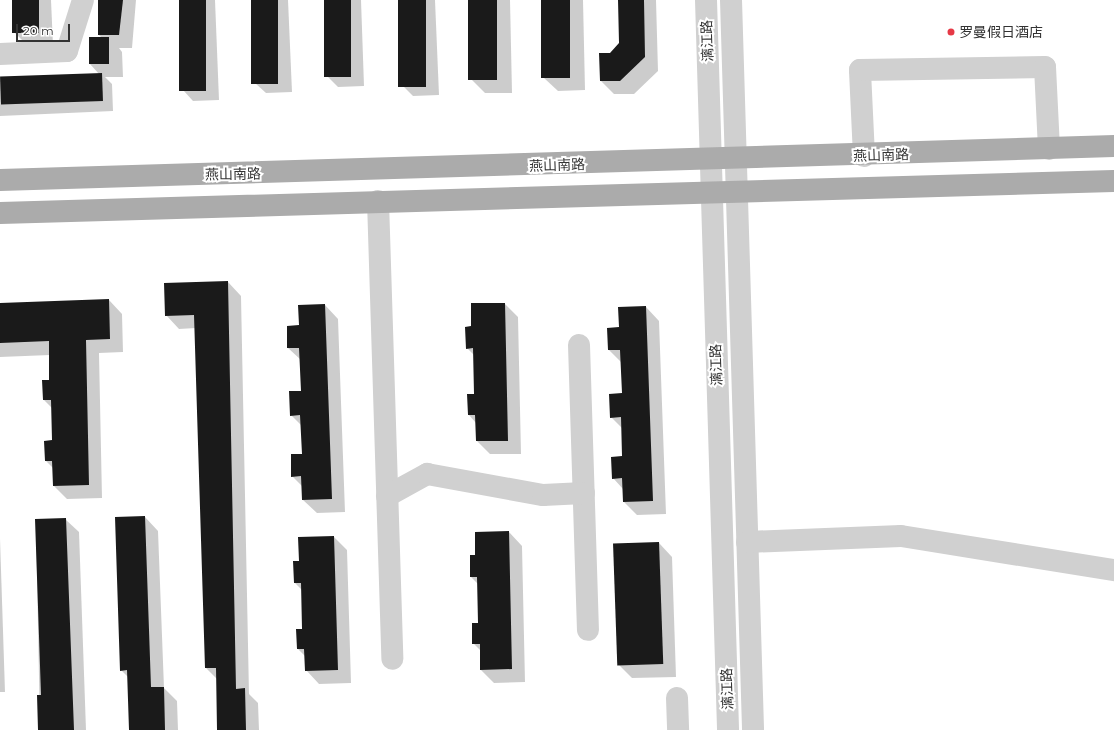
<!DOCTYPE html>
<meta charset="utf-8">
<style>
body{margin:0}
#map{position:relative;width:1114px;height:730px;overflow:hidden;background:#fff;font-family:Montserrat,"Noto Sans SC",sans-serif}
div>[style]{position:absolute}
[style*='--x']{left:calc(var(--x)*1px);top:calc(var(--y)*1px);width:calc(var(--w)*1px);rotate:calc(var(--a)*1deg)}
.shadow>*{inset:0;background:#0003}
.building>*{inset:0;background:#1a1a1a;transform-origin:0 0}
.minor>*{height:22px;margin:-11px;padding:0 11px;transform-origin:11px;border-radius:11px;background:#d0d0d0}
.major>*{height:22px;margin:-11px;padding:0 11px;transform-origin:11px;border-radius:11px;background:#ababab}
.dots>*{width:11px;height:11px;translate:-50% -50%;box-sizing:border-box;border:2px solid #fff;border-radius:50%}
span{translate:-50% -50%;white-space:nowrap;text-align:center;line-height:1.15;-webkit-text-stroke:4px #fff;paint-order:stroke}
.poi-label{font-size:14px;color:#333}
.left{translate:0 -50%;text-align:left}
.street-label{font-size:14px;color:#333}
.scale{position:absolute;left:16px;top:24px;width:54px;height:18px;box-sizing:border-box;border:2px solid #333;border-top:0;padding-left:5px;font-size:12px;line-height:14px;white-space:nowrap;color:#333;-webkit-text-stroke:3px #fff;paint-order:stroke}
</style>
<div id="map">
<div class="shadow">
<div style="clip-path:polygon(13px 0,51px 0,53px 45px,28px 46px,14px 32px)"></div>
<div style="clip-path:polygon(99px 0,149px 0,136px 0,132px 48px,119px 48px,122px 52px,123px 77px,105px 77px,112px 84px,113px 111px,0 116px,0 78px,99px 74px,90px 64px,102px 38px,99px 35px)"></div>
<div style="clip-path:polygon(180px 0,215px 0,219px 100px,193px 101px,183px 90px)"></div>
<div style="clip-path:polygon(252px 0,288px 0,292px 92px,266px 93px,255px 83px)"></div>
<div style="clip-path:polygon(325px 0,361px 0,364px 86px,338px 87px,328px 77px)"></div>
<div style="clip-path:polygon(399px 0,435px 0,439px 95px,413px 96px,403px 86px)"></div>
<div style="clip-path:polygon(469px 0,510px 0,512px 93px,485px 93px,472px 80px)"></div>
<div style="clip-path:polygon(542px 0,583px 0,585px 90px,558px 91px,544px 78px)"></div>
<div style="clip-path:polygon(619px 0,656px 0,658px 71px,634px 94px,614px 94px,601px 81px,611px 54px,620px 43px)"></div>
<div style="clip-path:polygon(228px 282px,241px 296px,249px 694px,258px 703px,259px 730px,218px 730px,217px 679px,206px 668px,196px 328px,179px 329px,166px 315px)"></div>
<div style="clip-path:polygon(109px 300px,122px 314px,123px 352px,99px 353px,102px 498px,67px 499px,54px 486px,54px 469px,46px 461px,45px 442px,53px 441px,53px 409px,44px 400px,50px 381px,50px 355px,0 357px,0 304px)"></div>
<div style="clip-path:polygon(505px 304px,518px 317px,521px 454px,490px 454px,477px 441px,476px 423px,469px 415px,475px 395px,474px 355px,467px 348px,472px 327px)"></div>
<div style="clip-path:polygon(325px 305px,338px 319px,345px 512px,317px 513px,303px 500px,303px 487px,292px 476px,303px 455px,302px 426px,291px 415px,302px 392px,301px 360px,288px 348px,300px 326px,299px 306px)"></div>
<div style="clip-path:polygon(646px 307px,659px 321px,666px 514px,637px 515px,624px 502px,623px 489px,613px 478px,623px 457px,622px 428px,611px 417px,623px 394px,621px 362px,609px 350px,620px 328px)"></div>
<div style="clip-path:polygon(145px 517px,158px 531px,164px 688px,177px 701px,178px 730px,130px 730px,129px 678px,121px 670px)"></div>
<div style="clip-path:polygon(65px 519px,79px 532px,86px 730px,40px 730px,36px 520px)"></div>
<div style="clip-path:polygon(509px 532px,522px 546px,525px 682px,494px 683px,481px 670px,481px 651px,473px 643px,479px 624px,478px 584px,471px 577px,476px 556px)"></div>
<div style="clip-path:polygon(334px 537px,347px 550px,351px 683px,319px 684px,306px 670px,305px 656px,298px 649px,303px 630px,302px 590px,295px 583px,300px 562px,299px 538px)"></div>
<div style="clip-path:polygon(0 539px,5px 692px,0 692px)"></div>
<div style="clip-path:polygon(659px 543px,672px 557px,676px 677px,632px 678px,619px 665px)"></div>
</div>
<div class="building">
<div style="left:12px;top:0;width:27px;height:33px"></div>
<div style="clip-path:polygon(98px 0,123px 0,119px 35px,98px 35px)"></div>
<div style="left:179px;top:0;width:27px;height:91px"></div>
<div style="left:251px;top:0;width:27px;height:84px"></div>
<div style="left:324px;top:0;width:27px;height:77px"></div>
<div style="left:398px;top:0;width:28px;height:87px"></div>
<div style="left:468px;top:0;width:29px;height:80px"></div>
<div style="left:541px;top:0;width:29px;height:78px"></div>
<div style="clip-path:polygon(618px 0,644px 0,645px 57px,620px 81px,600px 81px,599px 53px,610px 53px,619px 43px)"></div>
<div style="left:89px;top:37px;width:20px;height:27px"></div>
<div style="left:102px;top:73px;width:28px;height:102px;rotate:88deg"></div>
<div style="clip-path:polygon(228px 281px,236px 689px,245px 688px,246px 730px,217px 730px,216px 668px,205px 668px,194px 315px,165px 316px,164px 283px)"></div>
<div style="clip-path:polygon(109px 299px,110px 339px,86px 340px,89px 485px,53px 486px,52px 461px,45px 461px,44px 441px,52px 440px,51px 400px,43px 400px,42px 380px,49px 380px,49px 341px,0 343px,0 303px)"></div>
<div style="clip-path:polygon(471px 303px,505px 303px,508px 441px,476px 441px,475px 415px,468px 415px,467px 394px,474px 394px,473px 348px,466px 349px,465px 327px,471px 326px)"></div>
<div style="clip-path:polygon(325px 304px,332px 499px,302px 500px,301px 476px,291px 477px,291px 454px,302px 454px,300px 415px,290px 416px,289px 391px,301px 391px,299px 348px,287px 348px,287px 326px,299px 325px,298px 305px)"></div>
<div style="clip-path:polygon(646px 306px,653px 501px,623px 502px,622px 478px,612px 479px,611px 457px,622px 456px,621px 417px,610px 418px,609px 394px,622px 393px,620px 350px,608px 350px,607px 328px,619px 327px,618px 307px)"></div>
<div style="clip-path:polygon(145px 516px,151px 687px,164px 687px,165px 730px,129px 730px,127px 670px,120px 671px,115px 517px)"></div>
<div style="clip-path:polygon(66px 518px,74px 730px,38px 730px,37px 695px,41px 695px,35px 519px)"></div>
<div style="clip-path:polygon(509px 531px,512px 669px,480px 670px,480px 644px,472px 644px,472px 623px,478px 623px,477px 577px,470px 577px,470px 555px,475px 555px,475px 532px)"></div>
<div style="clip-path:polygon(334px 536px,338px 670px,305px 671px,304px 649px,297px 649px,296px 629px,302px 629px,301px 583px,294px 583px,293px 561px,299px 561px,298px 537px)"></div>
<div style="left:659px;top:542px;width:122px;height:46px;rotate:88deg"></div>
</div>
<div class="minor">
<div style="--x:706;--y:0;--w:730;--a:88.27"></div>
<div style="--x:731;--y:0;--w:730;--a:88.27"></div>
<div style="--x:0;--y:54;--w:67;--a:-2.6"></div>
<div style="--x:67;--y:51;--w:53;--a:-72.6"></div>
<div style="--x:864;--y:156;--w:86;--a:-92.7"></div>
<div style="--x:860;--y:70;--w:185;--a:-0.9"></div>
<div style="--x:1045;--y:67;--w:82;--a:87.2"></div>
<div style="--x:378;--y:201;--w:458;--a:88.2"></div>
<div style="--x:579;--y:345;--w:285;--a:88.2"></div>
<div style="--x:387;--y:496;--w:46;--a:-28.8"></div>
<div style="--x:427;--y:474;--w:118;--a:10.3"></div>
<div style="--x:543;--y:495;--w:41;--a:-2.8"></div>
<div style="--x:747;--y:542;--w:154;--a:-2.2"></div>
<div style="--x:901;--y:536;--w:216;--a:9.1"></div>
<div style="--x:677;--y:698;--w:32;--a:88"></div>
</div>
<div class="major">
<div style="--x:0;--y:180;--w:1115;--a:-1.75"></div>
<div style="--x:0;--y:213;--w:1114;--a:-1.65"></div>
</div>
<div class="dots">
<div style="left:951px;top:32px;background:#e63946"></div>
</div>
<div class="poi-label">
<span class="left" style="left:959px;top:32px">罗曼假日酒店</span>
</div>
<div class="street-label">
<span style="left:707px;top:41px;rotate:-92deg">漓江路</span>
<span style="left:881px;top:155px;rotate:-2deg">燕山南路</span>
<span style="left:557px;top:165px;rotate:-2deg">燕山南路</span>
<span style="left:233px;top:174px;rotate:-1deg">燕山南路</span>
<span style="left:716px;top:365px;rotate:-92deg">漓江路</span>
<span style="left:727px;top:689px;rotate:-92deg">漓江路</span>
</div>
<div class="scale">20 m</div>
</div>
